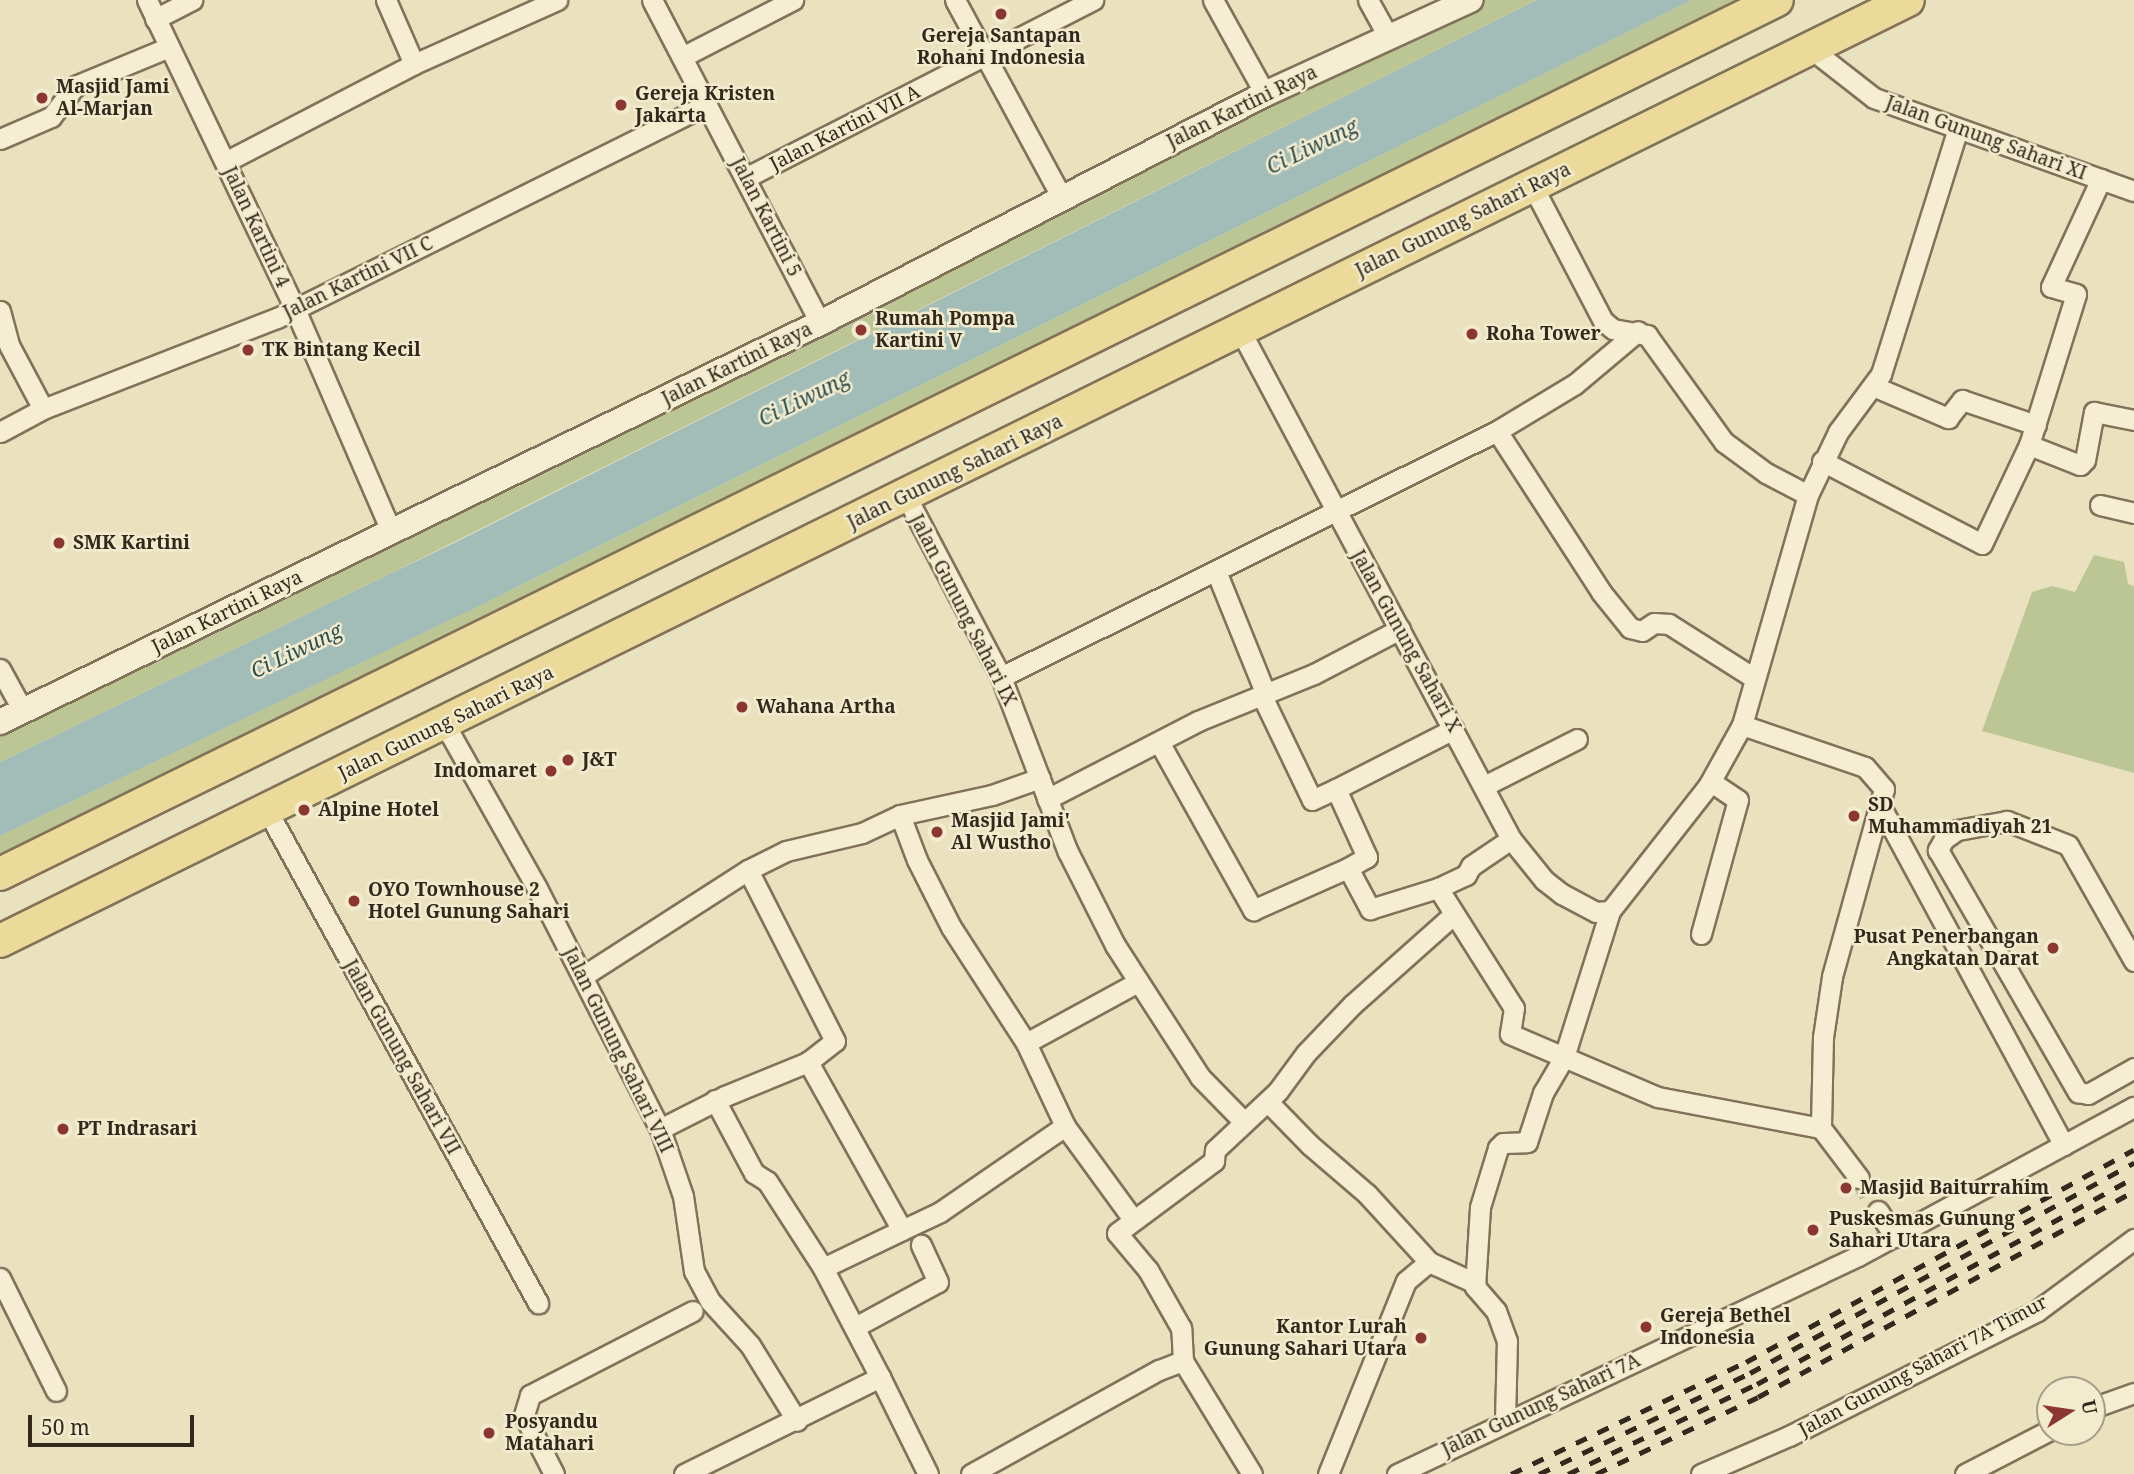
<!DOCTYPE html>
<style>
body{margin:0}
#map{position:relative;width:2134px;height:1474px;overflow:hidden;background:#eae1bf;font-family:"Noto Serif",serif}
div>[style]{position:absolute}
[style*='--x']{left:calc(var(--x)*1px);top:calc(var(--y)*1px);width:calc(var(--w)*1px);rotate:calc(var(--a)*1deg)}
.green>*{inset:0;background:#bcc695}
.water>*{inset:0;background:#a2bcb7}
.minor-tunnel>*{height:19px;margin-top:-9.5px;transform-origin:0;background:repeating-linear-gradient(90deg,#c5bc9e 0 19px,transparent 0 29px)}
.roads{filter:drop-shadow(2px 0 #817259) drop-shadow(-2px 0 #817259) drop-shadow(0 2px #817259) drop-shadow(0 -2px #817259)}
.minor>*{height:19px;margin:-9.5px;padding:0 9.5px;transform-origin:9.5px;border-radius:9.5px;background:#f5eed2}
.tertiary>*{height:24px;margin:-12px;padding:0 12px;transform-origin:12px;border-radius:12px;background:#f5eed2}
.primary>*{height:32px;margin:-16px;padding:0 16px;transform-origin:16px;border-radius:16px;background:#ebda99}
.rail>*{height:5px;margin-top:-2.5px;transform-origin:0;background:repeating-linear-gradient(90deg,#32291c 0 12px,transparent 0 24px)}
.dots>*{width:19px;height:19px;translate:-50% -50%;box-sizing:border-box;border:4px solid #f2ebce;border-radius:50%}
span{translate:-50% -50%;white-space:nowrap;text-align:center;line-height:1.15;-webkit-text-stroke:5px #f2ebce;paint-order:stroke}
.poi-label{font-size:19px;color:#32291c;font-weight:700}
.left{translate:0 -50%;text-align:left}
.right{translate:-100% -50%;text-align:right}
.street-label{font-size:19px;color:#32291c}
.water-label{font-size:21px;color:#2d4f50;font-style:italic}
.north{position:absolute;left:2036px;top:1376px;width:70px;height:70px;box-sizing:border-box;background:#f2ebce;border:2px solid #a59d87;border-radius:50%;rotate:78deg;font-size:19px;font-weight:700;line-height:28px;text-align:center;color:#32291c}
.north::after{content:'';display:block;margin:auto;width:24px;height:32px;background:#8b362e;clip-path:polygon(50% 0,100% 100%,50% 72%,0 100%)}
.scale{position:absolute;left:28px;top:1415px;width:166px;height:32px;box-sizing:border-box;border:4px solid #32291c;border-top:0;padding-left:9px;font-size:21px;line-height:24px;white-space:nowrap;color:#32291c;-webkit-text-stroke:5px #f2ebce;paint-order:stroke}
</style>
<div id="map">
<div class="green">
<div style="clip-path:polygon(1468px 0,1537px 0,392px 573px,0 762px,0 722px)"></div>
<div style="clip-path:polygon(1692px 0,1777px 0,0 874px,0 836px,515px 588px)"></div>
<div style="clip-path:polygon(2094px 555px,2124px 562px,2128px 584px,2134px 586px,2134px 773px,1982px 731px,2032px 592px,2052px 586px,2075px 592px)"></div>
</div>
<div class="water">
<div style="clip-path:polygon(1537px 0,1692px 0,479px 606px,0 836px,0 762px,450px 545px)"></div>
</div>
<div class="minor-tunnel">
<div style="--x:1859;--y:1178;--w:38;--a:60"></div>
</div>
<div class="roads">
<div class="minor">
<div style="--x:147;--y:0;--w:343;--a:64.4"></div>
<div style="--x:295;--y:309;--w:244;--a:66.6"></div>
<div style="--x:386;--y:0;--w:70;--a:66.4"></div>
<div style="--x:652;--y:0;--w:364;--a:62.5"></div>
<div style="--x:955;--y:0;--w:223;--a:61.6"></div>
<div style="--x:1213;--y:0;--w:107;--a:61"></div>
<div style="--x:1368;--y:0;--w:43;--a:61.1"></div>
<div style="--x:155;--y:19;--w:42;--a:-27.2"></div>
<div style="--x:1810;--y:48;--w:81;--a:38"></div>
<div style="--x:1874;--y:98;--w:276;--a:19.7"></div>
<div style="--x:682;--y:57;--w:125;--a:-27.2"></div>
<div style="--x:0;--y:139;--w:56;--a:-23.3"></div>
<div style="--x:51;--y:117;--w:39;--a:-52"></div>
<div style="--x:75;--y:86;--w:102;--a:-22.5"></div>
<div style="--x:225;--y:162;--w:213;--a:-27.4"></div>
<div style="--x:414;--y:64;--w:157;--a:-24.1"></div>
<div style="--x:747;--y:177;--w:389;--a:-27.1"></div>
<div style="--x:1532;--y:185;--w:153;--a:62.4"></div>
<div style="--x:1603;--y:321;--w:13;--a:39"></div>
<div style="--x:1613;--y:329;--w:35;--a:10"></div>
<div style="--x:1647;--y:335;--w:132;--a:54.3"></div>
<div style="--x:1724;--y:442;--w:52;--a:36.4"></div>
<div style="--x:1766;--y:473;--w:47;--a:27.6"></div>
<div style="--x:0;--y:311;--w:35;--a:75"></div>
<div style="--x:9;--y:345;--w:72;--a:62"></div>
<div style="--x:1240;--y:330;--w:577;--a:61.97"></div>
<div style="--x:1511;--y:839;--w:53;--a:51.2"></div>
<div style="--x:1544;--y:880;--w:23;--a:38"></div>
<div style="--x:1562;--y:894;--w:38;--a:28"></div>
<div style="--x:1596;--y:912;--w:14;--a:-4"></div>
<div style="--x:1873;--y:386;--w:82;--a:23.1"></div>
<div style="--x:1948;--y:418;--w:23;--a:-52"></div>
<div style="--x:1962;--y:400;--w:78;--a:18.7"></div>
<div style="--x:1497;--y:431;--w:192;--a:57.1"></div>
<div style="--x:1601;--y:592;--w:46;--a:51.1"></div>
<div style="--x:1630;--y:628;--w:12;--a:14"></div>
<div style="--x:1642;--y:631;--w:14;--a:-34"></div>
<div style="--x:1654;--y:623;--w:15;--a:4"></div>
<div style="--x:1669;--y:624;--w:101;--a:32.4"></div>
<div style="--x:0;--y:432;--w:49;--a:-28.1"></div>
<div style="--x:43;--y:409;--w:251;--a:-21.3"></div>
<div style="--x:277;--y:318;--w:480;--a:-26.4"></div>
<div style="--x:2029;--y:445;--w:158;--a:-72.7"></div>
<div style="--x:2076;--y:294;--w:26;--a:-164"></div>
<div style="--x:2051;--y:287;--w:119;--a:-65.2"></div>
<div style="--x:1822;--y:461;--w:180;--a:27.4"></div>
<div style="--x:1982;--y:544;--w:110;--a:-64.6"></div>
<div style="--x:2029;--y:445;--w:55;--a:21.4"></div>
<div style="--x:2080;--y:465;--w:7;--a:-45"></div>
<div style="--x:2085;--y:460;--w:49;--a:-79.4"></div>
<div style="--x:2094;--y:412;--w:41;--a:11.3"></div>
<div style="--x:906;--y:496;--w:204;--a:62.3"></div>
<div style="--x:1001;--y:677;--w:187;--a:69.1"></div>
<div style="--x:1068;--y:852;--w:104;--a:63.2"></div>
<div style="--x:1115;--y:945;--w:157;--a:57.2"></div>
<div style="--x:1200;--y:1077;--w:63;--a:45.6"></div>
<div style="--x:2100;--y:505;--w:35;--a:13"></div>
<div style="--x:1216;--y:571;--w:134;--a:68"></div>
<div style="--x:0;--y:669;--w:48;--a:61.3"></div>
<div style="--x:1001;--y:677;--w:554;--a:-26.38"></div>
<div style="--x:1497;--y:431;--w:91;--a:-31.1"></div>
<div style="--x:1575;--y:384;--w:82;--a:-40.1"></div>
<div style="--x:1262;--y:696;--w:115;--a:64.3"></div>
<div style="--x:1312;--y:800;--w:26;--a:-25"></div>
<div style="--x:1336;--y:789;--w:75;--a:65.5"></div>
<div style="--x:1367;--y:857;--w:22;--a:150"></div>
<div style="--x:1348;--y:868;--w:47;--a:61.8"></div>
<div style="--x:1370;--y:909;--w:71;--a:-17.2"></div>
<div style="--x:1438;--y:888;--w:142;--a:57.7"></div>
<div style="--x:1514;--y:1008;--w:26;--a:99"></div>
<div style="--x:1510;--y:1034;--w:161;--a:23.1"></div>
<div style="--x:1658;--y:1097;--w:166;--a:10.8"></div>
<div style="--x:444;--y:723;--w:189;--a:60.6"></div>
<div style="--x:537;--y:888;--w:271;--a:63"></div>
<div style="--x:660;--y:1129;--w:71;--a:71.1"></div>
<div style="--x:683;--y:1196;--w:76;--a:81.7"></div>
<div style="--x:694;--y:1271;--w:34;--a:62"></div>
<div style="--x:710;--y:1301;--w:59;--a:47.7"></div>
<div style="--x:750;--y:1345;--w:89;--a:58.3"></div>
<div style="--x:1742;--y:725;--w:130;--a:18.9"></div>
<div style="--x:1865;--y:767;--w:29;--a:49"></div>
<div style="--x:1884;--y:789;--w:195;--a:105.5"></div>
<div style="--x:1832;--y:977;--w:61;--a:98.5"></div>
<div style="--x:1823;--y:1037;--w:91;--a:91.3"></div>
<div style="--x:1821;--y:1128;--w:63;--a:52.8"></div>
<div style="--x:1159;--y:742;--w:193;--a:60.8"></div>
<div style="--x:1253;--y:910;--w:104;--a:-23.9"></div>
<div style="--x:1484;--y:786;--w:104;--a:-26.8"></div>
<div style="--x:1336;--y:789;--w:132;--a:-27"></div>
<div style="--x:1047;--y:799;--w:170;--a:-27.3"></div>
<div style="--x:1198;--y:721;--w:125;--a:-22.1"></div>
<div style="--x:1314;--y:674;--w:97;--a:-27.6"></div>
<div style="--x:1882;--y:809;--w:382;--a:61.6"></div>
<div style="--x:267;--y:810;--w:563;--a:61.2"></div>
<div style="--x:900;--y:815;--w:48;--a:69.3"></div>
<div style="--x:917;--y:860;--w:75;--a:63.1"></div>
<div style="--x:951;--y:927;--w:138;--a:57.1"></div>
<div style="--x:1026;--y:1043;--w:128;--a:-28.6"></div>
<div style="--x:1438;--y:888;--w:31;--a:-25"></div>
<div style="--x:1466;--y:875;--w:10;--a:-61"></div>
<div style="--x:1471;--y:866;--w:48;--a:-34"></div>
<div style="--x:1701;--y:934;--w:139;--a:-74.6"></div>
<div style="--x:1738;--y:800;--w:32;--a:-146"></div>
<div style="--x:2134;--y:961;--w:133;--a:-119.6"></div>
<div style="--x:2068;--y:845;--w:66;--a:-158.5"></div>
<div style="--x:2007;--y:821;--w:51;--a:169.8"></div>
<div style="--x:1957;--y:830;--w:16;--a:145"></div>
<div style="--x:1944;--y:839;--w:13;--a:119"></div>
<div style="--x:1938;--y:850;--w:280;--a:60"></div>
<div style="--x:2078;--y:1092;--w:10;--a:11"></div>
<div style="--x:2088;--y:1094;--w:53;--a:-29.5"></div>
<div style="--x:583;--y:976;--w:196;--a:-32.7"></div>
<div style="--x:1026;--y:1043;--w:92;--a:64.8"></div>
<div style="--x:1065;--y:1126;--w:114;--a:53.9"></div>
<div style="--x:715;--y:1100;--w:83;--a:61.9"></div>
<div style="--x:754;--y:1173;--w:15;--a:32"></div>
<div style="--x:767;--y:1181;--w:103;--a:57.2"></div>
<div style="--x:1268;--y:1102;--w:60;--a:45.7"></div>
<div style="--x:1310;--y:1145;--w:75;--a:40.7"></div>
<div style="--x:1367;--y:1194;--w:92;--a:47.6"></div>
<div style="--x:1429;--y:1262;--w:51;--a:24.5"></div>
<div style="--x:660;--y:1129;--w:73;--a:-26.9"></div>
<div style="--x:725;--y:1096;--w:90;--a:-22.3"></div>
<div style="--x:1878;--y:1211;--w:31;--a:57"></div>
<div style="--x:902;--y:1230;--w:42;--a:-25.3"></div>
<div style="--x:940;--y:1212;--w:152;--a:-34.5"></div>
<div style="--x:0;--y:1278;--w:126;--a:63.6"></div>
<div style="--x:855;--y:1327;--w:94;--a:-28.5"></div>
<div style="--x:938;--y:1282;--w:41;--a:-114.7"></div>
<div style="--x:1183;--y:1361;--w:33;--a:-93"></div>
<div style="--x:1181;--y:1328;--w:67;--a:-119.6"></div>
<div style="--x:1148;--y:1270;--w:48;--a:-130"></div>
<div style="--x:1117;--y:1233;--w:121;--a:-36.6"></div>
<div style="--x:1214;--y:1161;--w:11;--a:-85"></div>
<div style="--x:1215;--y:1150;--w:86;--a:-43.1"></div>
<div style="--x:1278;--y:1091;--w:47;--a:-53.6"></div>
<div style="--x:1306;--y:1053;--w:68;--a:-46.2"></div>
<div style="--x:1353;--y:1004;--w:134;--a:-41.7"></div>
<div style="--x:880;--y:1377;--w:123;--a:-117.6"></div>
<div style="--x:823;--y:1268;--w:88;--a:-25.7"></div>
<div style="--x:902;--y:1230;--w:193;--a:-119.2"></div>
<div style="--x:808;--y:1062;--w:34;--a:-38"></div>
<div style="--x:835;--y:1041;--w:192;--a:-117"></div>
<div style="--x:748;--y:870;--w:42;--a:-26.6"></div>
<div style="--x:786;--y:851;--w:78;--a:-13.3"></div>
<div style="--x:862;--y:833;--w:42;--a:-25.3"></div>
<div style="--x:900;--y:815;--w:94;--a:-12.3"></div>
<div style="--x:992;--y:795;--w:51;--a:-19.5"></div>
<div style="--x:2092;--y:1408;--w:45;--a:-19.7"></div>
<div style="--x:1505;--y:1421;--w:80;--a:-88.6"></div>
<div style="--x:1507;--y:1341;--w:32;--a:-110"></div>
<div style="--x:1496;--y:1311;--w:32;--a:-131"></div>
<div style="--x:1475;--y:1287;--w:80;--a:-86.4"></div>
<div style="--x:1480;--y:1207;--w:62;--a:-73"></div>
<div style="--x:1498;--y:1148;--w:7;--a:-45"></div>
<div style="--x:1503;--y:1143;--w:24;--a:-2"></div>
<div style="--x:1527;--y:1142;--w:52;--a:-71.9"></div>
<div style="--x:1543;--y:1093;--w:42;--a:-59.7"></div>
<div style="--x:1564;--y:1057;--w:153;--a:-72.5"></div>
<div style="--x:1610;--y:911;--w:159;--a:-51.9"></div>
<div style="--x:1708;--y:786;--w:70;--a:-60.9"></div>
<div style="--x:1742;--y:725;--w:239;--a:-74"></div>
<div style="--x:1808;--y:495;--w:70;--a:-64.5"></div>
<div style="--x:1838;--y:432;--w:72;--a:-53.4"></div>
<div style="--x:1881;--y:374;--w:255;--a:-72.6"></div>
<div style="--x:554;--y:1474;--w:66;--a:-117"></div>
<div style="--x:524;--y:1415;--w:21;--a:-73"></div>
<div style="--x:530;--y:1395;--w:183;--a:-27.3"></div>
<div style="--x:684;--y:1474;--w:219;--a:-26.3"></div>
<div style="--x:880;--y:1377;--w:108;--a:63.7"></div>
<div style="--x:971;--y:1474;--w:215;--a:-29"></div>
<div style="--x:1159;--y:1370;--w:26;--a:-21"></div>
<div style="--x:1183;--y:1361;--w:132;--a:58.6"></div>
<div style="--x:1328;--y:1474;--w:208;--a:-68"></div>
<div style="--x:1406;--y:1281;--w:30;--a:-40"></div>
<div style="--x:1397;--y:1474;--w:510;--a:-25.31"></div>
<div style="--x:1858;--y:1256;--w:314;--a:-28.4"></div>
<div style="--x:1701;--y:1474;--w:96;--a:-23.4"></div>
<div style="--x:1789;--y:1436;--w:278;--a:-26.7"></div>
<div style="--x:2037;--y:1311;--w:121;--a:-36.6"></div>
<div style="--x:1965;--y:1474;--w:96;--a:-27.4"></div>
</div>
<div class="tertiary">
<div style="--x:0;--y:722;--w:912;--a:-25.95"></div>
<div style="--x:820;--y:323;--w:500;--a:-27.23"></div>
<div style="--x:1265;--y:94;--w:226;--a:-24.6"></div>
</div>
<div class="primary">
<div style="--x:0;--y:874;--w:1980;--a:-26.19"></div>
<div style="--x:0;--y:941;--w:2127;--a:-26.25"></div>
</div>
</div>
<div class="rail">
<div style="--x:1511;--y:1474;--w:260;--a:-25.5"></div>
<div style="--x:1746;--y:1362;--w:442;--a:-28.7"></div>
<div style="--x:1539;--y:1474;--w:234;--a:-25.6"></div>
<div style="--x:1750;--y:1373;--w:438;--a:-28.7"></div>
<div style="--x:1568;--y:1474;--w:209;--a:-25.5"></div>
<div style="--x:1757;--y:1384;--w:430;--a:-28.7"></div>
<div style="--x:1596;--y:1474;--w:179;--a:-25.4"></div>
<div style="--x:1758;--y:1397;--w:429;--a:-28.7"></div>
</div>
<div class="dots">
<div style="left:1001px;top:14px;background:#8b362e"></div>
<div style="left:42px;top:98px;background:#8b362e"></div>
<div style="left:621px;top:105px;background:#8b362e"></div>
<div style="left:861px;top:330px;background:#8b362e"></div>
<div style="left:1472px;top:334px;background:#8b362e"></div>
<div style="left:248px;top:350px;background:#8b362e"></div>
<div style="left:59px;top:543px;background:#8b362e"></div>
<div style="left:742px;top:707px;background:#8b362e"></div>
<div style="left:568px;top:760px;background:#8b362e"></div>
<div style="left:551px;top:771px;background:#8b362e"></div>
<div style="left:304px;top:810px;background:#8b362e"></div>
<div style="left:1854px;top:816px;background:#8b362e"></div>
<div style="left:937px;top:832px;background:#8b362e"></div>
<div style="left:354px;top:901px;background:#8b362e"></div>
<div style="left:2053px;top:948px;background:#8b362e"></div>
<div style="left:63px;top:1129px;background:#8b362e"></div>
<div style="left:1846px;top:1188px;background:#8b362e"></div>
<div style="left:1813px;top:1230px;background:#8b362e"></div>
<div style="left:1646px;top:1327px;background:#8b362e"></div>
<div style="left:1421px;top:1338px;background:#8b362e"></div>
<div style="left:489px;top:1433px;background:#8b362e"></div>
</div>
<div class="poi-label">
<span style="left:1001px;top:47px">Gereja Santapan<br>Rohani Indonesia</span>
<span class="left" style="left:56px;top:98px">Masjid Jami<br>Al-Marjan</span>
<span class="left" style="left:635px;top:105px">Gereja Kristen<br>Jakarta</span>
<span class="left" style="left:875px;top:330px">Rumah Pompa<br>Kartini V</span>
<span class="left" style="left:1486px;top:334px">Roha Tower</span>
<span class="left" style="left:262px;top:350px">TK Bintang Kecil</span>
<span class="left" style="left:73px;top:543px">SMK Kartini</span>
<span class="left" style="left:756px;top:707px">Wahana Artha</span>
<span class="left" style="left:582px;top:760px">J&amp;T</span>
<span class="right" style="left:537px;top:771px">Indomaret</span>
<span class="left" style="left:1868px;top:816px">SD<br>Muhammadiyah 21</span>
<span class="left" style="left:318px;top:810px">Alpine Hotel</span>
<span class="left" style="left:951px;top:832px">Masjid Jami'<br>Al Wustho</span>
<span class="left" style="left:368px;top:901px">OYO Townhouse 2<br>Hotel Gunung Sahari</span>
<span class="right" style="left:2039px;top:948px">Pusat Penerbangan<br>Angkatan Darat</span>
<span class="left" style="left:77px;top:1129px">PT Indrasari</span>
<span class="left" style="left:1860px;top:1188px">Masjid Baiturrahim</span>
<span class="left" style="left:1829px;top:1230px">Puskesmas Gunung<br>Sahari Utara</span>
<span class="left" style="left:1660px;top:1327px">Gereja Bethel<br>Indonesia</span>
<span class="right" style="left:1407px;top:1338px">Kantor Lurah<br>Gunung Sahari Utara</span>
<span class="left" style="left:505px;top:1433px">Posyandu<br>Matahari</span>
</div>
<div class="street-label">
<span style="left:1242px;top:107px;rotate:-26deg">Jalan Kartini Raya</span>
<span style="left:845px;top:128px;rotate:-27deg">Jalan Kartini VII A</span>
<span style="left:1986px;top:138px;rotate:20deg">Jalan Gunung Sahari XI</span>
<span style="left:766px;top:217px;rotate:63deg">Jalan Kartini 5</span>
<span style="left:1463px;top:220px;rotate:-26deg">Jalan Gunung Sahari Raya</span>
<span style="left:256px;top:227px;rotate:65deg">Jalan Kartini 4</span>
<span style="left:358px;top:278px;rotate:-26deg">Jalan Kartini VII C</span>
<span style="left:737px;top:364px;rotate:-26deg">Jalan Kartini Raya</span>
<span style="left:955px;top:472px;rotate:-26deg">Jalan Gunung Sahari Raya</span>
<span style="left:963px;top:610px;rotate:63deg">Jalan Gunung Sahari IX</span>
<span style="left:227px;top:612px;rotate:-26deg">Jalan Kartini Raya</span>
<span style="left:1406px;top:641px;rotate:61deg">Jalan Gunung Sahari X</span>
<span style="left:446px;top:723px;rotate:-26deg">Jalan Gunung Sahari Raya</span>
<span style="left:618px;top:1050px;rotate:64deg">Jalan Gunung Sahari VIII</span>
<span style="left:402px;top:1057px;rotate:61deg">Jalan Gunung Sahari VII</span>
<span style="left:1923px;top:1366px;rotate:-28deg">Jalan Gunung Sahari 7A Timur</span>
<span style="left:1541px;top:1405px;rotate:-25deg">Jalan Gunung Sahari 7A</span>
</div>
<div class="water-label">
<span style="left:1312px;top:146px;rotate:-26deg">Ci Liwung</span>
<span style="left:804px;top:398px;rotate:-26deg">Ci Liwung</span>
<span style="left:296px;top:650px;rotate:-26deg">Ci Liwung</span>
</div>
<div class="north">U</div>
<div class="scale">50 m</div>
</div>
